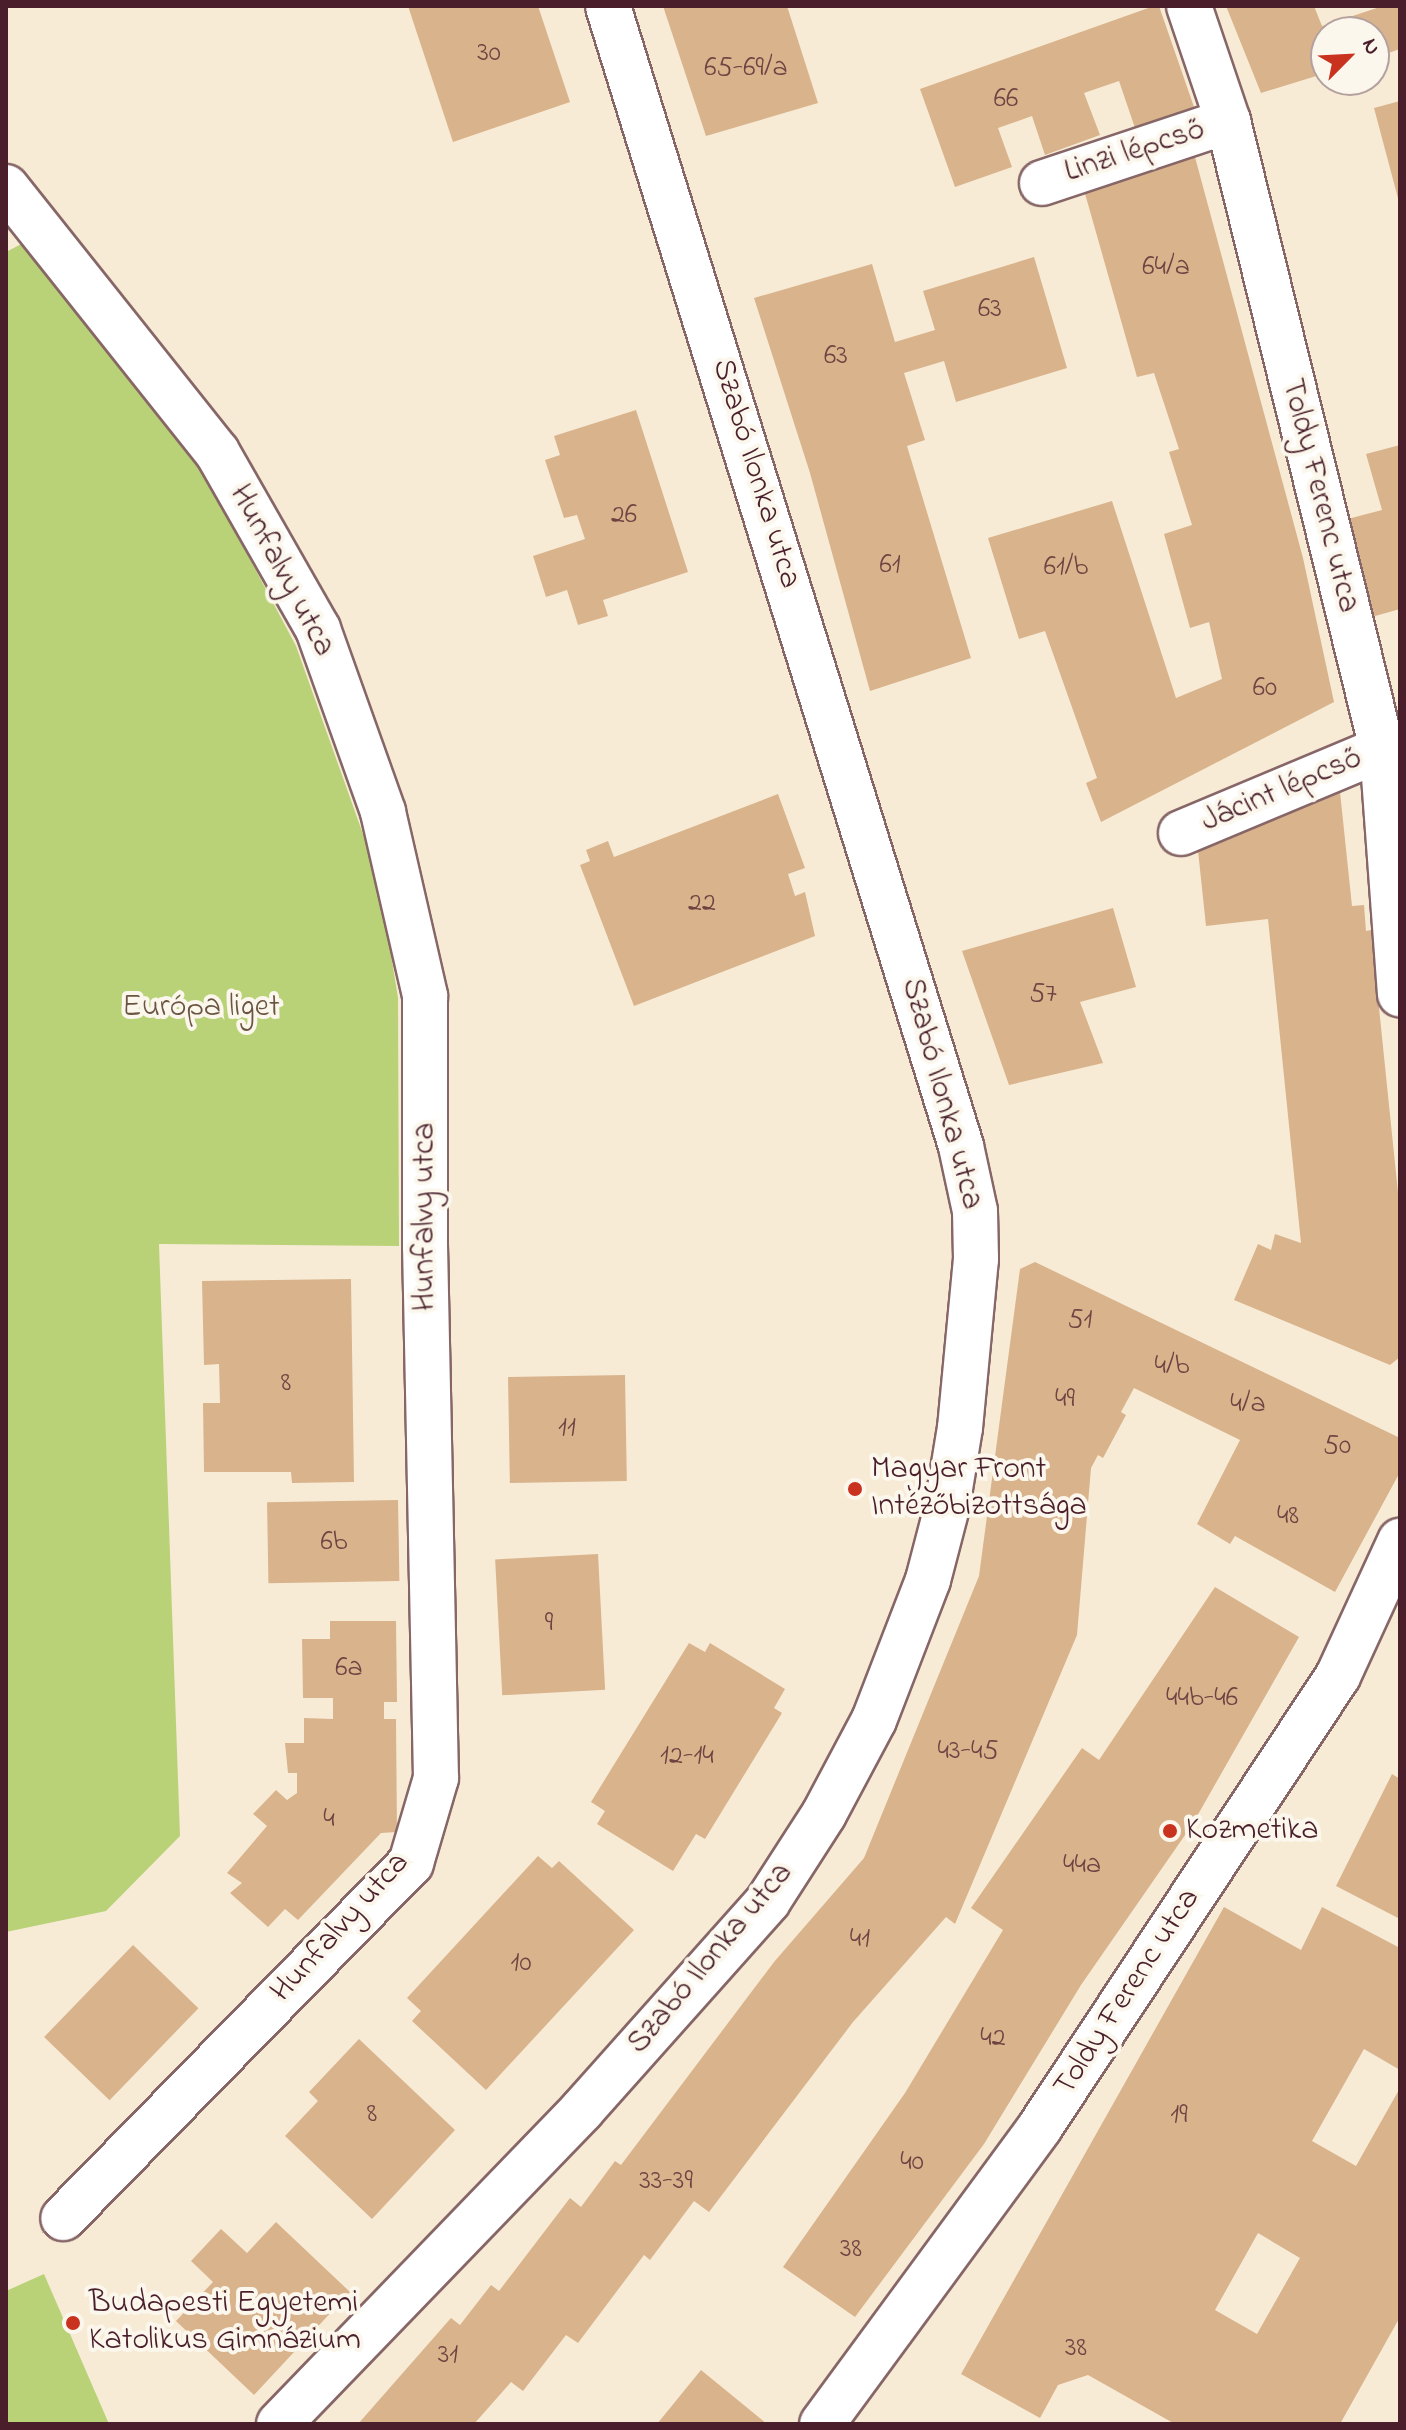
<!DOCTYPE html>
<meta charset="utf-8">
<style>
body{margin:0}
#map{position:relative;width:1406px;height:2430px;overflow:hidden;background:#f7ebd6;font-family:"Indie Flower",sans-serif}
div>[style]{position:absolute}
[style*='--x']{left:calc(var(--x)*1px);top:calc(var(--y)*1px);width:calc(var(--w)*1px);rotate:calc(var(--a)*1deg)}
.green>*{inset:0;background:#b9d277}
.building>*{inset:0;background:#d9b38c;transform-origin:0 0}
.roads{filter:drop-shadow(2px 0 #876667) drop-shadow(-2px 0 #876667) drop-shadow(0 2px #876667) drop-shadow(0 -2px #876667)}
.minor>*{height:44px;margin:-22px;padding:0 22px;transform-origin:22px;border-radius:22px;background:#fff}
.dots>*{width:22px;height:22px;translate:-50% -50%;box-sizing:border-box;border:4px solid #fbf7ec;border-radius:50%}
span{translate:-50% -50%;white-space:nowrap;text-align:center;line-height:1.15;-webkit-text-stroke:8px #fbf7ec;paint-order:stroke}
.number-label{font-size:28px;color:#6e4443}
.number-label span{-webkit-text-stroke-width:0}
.street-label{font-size:32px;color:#4a1f2b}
.park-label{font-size:32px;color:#6b5542}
.poi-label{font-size:32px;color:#4a1f2b}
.left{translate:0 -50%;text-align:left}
.frame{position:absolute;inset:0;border:8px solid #4a1f2b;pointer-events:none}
.north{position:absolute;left:1310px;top:16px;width:80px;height:80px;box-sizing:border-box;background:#fbf7ec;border:2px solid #b4a19f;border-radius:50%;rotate:66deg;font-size:22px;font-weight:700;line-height:32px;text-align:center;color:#4a1f2b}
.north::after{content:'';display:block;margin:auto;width:28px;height:36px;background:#c8321e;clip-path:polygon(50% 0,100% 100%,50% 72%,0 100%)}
</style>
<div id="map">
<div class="green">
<div style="clip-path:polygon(29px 240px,201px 467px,296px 646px,379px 879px,398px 998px,399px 1246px,159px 1244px,180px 1836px,106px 1911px,6px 1932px,6px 252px)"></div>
<div style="clip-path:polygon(44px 2274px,109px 2424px,6px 2424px,6px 2291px)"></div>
</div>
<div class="building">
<div style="clip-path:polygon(408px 6px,538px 6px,570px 102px,453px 142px)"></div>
<div style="clip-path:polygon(663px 6px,787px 6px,818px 103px,706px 136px)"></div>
<div style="clip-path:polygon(1154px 6px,1159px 6px,1194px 107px,1135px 128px,1119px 81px,1084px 93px,1100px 135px,1045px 155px,1032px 116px,998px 128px,1012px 167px,955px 187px,920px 89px)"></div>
<div style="clip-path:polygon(1226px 6px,1314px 6px,1322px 26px,1383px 6px,1400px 6px,1400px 49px,1374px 58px,1374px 32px,1326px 32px,1326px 73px,1261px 93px)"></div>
<div style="clip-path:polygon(1400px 101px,1400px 202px,1399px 202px,1374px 108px)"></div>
<div style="clip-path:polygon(1195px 157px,1303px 558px,1334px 702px,1101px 822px,1086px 783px,1097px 778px,1045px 631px,1019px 639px,988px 538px,1112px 501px,1176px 698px,1222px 679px,1209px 622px,1190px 628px,1164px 534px,1192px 525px,1169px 452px,1179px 449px,1154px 373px,1137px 377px,1084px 190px)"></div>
<div style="clip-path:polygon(1034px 257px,1067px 368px,956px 402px,944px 361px,904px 373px,925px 440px,907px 446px,971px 658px,870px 691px,810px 473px,754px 298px,872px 264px,895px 342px,935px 330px,923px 291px)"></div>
<div style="clip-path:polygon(636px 410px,688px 572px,603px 600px,608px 616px,578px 625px,567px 590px,546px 597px,533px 556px,585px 539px,577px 515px,564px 518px,545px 460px,560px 455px,554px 436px)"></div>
<div style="clip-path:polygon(1400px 445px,1400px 609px,1368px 618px,1340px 521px,1382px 510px,1366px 454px)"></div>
<div style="clip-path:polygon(1340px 792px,1352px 906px,1364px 905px,1366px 931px,1371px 930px,1400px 1212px,1400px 1357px,1390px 1365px,1234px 1300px,1258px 1244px,1271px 1250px,1275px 1234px,1301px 1243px,1268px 919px,1206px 926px,1196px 832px,1240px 818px,1290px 813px,1289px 798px)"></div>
<div style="clip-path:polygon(778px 794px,805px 868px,788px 874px,795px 896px,805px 892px,815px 936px,634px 1006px,580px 865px,590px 861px,586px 850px,608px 841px,614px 857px)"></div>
<div style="clip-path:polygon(1113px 908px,1136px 987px,1080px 1002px,1103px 1063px,1009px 1085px,962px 951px)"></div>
<div style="clip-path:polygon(1035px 1262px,1400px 1438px,1400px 1472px,1335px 1592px,1235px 1536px,1230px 1544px,1197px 1524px,1240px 1440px,1134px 1388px,1121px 1412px,1126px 1415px,1103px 1458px,1098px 1455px,1091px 1468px,1077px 1635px,955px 1924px,946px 1917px,853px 2022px,709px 2212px,694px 2201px,650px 2260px,644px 2255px,578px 2343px,566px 2335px,523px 2391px,511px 2382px,474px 2424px,358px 2424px,451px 2318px,460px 2325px,491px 2285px,499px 2291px,570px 2198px,581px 2207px,615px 2161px,621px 2165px,774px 1962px,864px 1858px,979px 1576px,1020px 1269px)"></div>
<div style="clip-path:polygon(351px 1279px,354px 1482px,292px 1483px,291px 1472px,204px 1472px,203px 1403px,220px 1403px,219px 1364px,204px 1365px,202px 1281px)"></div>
<div style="left:625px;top:1375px;width:106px;height:117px;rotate:89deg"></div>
<div style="left:398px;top:1500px;width:81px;height:131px;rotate:89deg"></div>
<div style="left:598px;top:1554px;width:136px;height:103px;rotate:87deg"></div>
<div style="clip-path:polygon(1215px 1587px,1299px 1637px,1192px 1825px,1081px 1985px,984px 2144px,855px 2317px,783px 2267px,905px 2093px,1003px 1930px,971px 1908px,1082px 1748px,1099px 1760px)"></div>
<div style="clip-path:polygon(330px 1621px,396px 1621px,397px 1702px,384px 1702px,384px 1719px,396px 1719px,397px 1832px,381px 1833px,298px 1920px,285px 1909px,268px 1927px,230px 1893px,242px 1883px,227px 1873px,267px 1826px,253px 1814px,276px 1790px,287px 1800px,297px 1793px,297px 1773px,288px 1773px,285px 1743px,304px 1743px,304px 1718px,333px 1719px,333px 1698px,303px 1698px,302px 1639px,330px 1639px)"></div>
<div style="clip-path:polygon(689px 1643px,705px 1652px,710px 1643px,785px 1689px,774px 1708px,782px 1713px,705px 1839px,696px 1834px,673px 1871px,597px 1824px,605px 1811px,591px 1802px)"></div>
<div style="clip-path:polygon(1392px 1774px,1400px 1779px,1400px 1919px,1336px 1886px)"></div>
<div style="clip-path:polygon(538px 1856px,552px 1868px,559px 1861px,634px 1930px,486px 2090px,412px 2021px,421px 2011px,407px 1998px)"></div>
<div style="clip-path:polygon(evenodd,1224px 1907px,1301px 1950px,1322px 1907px,1400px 1948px,1400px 2070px,1364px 2049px,1312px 2141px,1356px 2166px,1400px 2088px,1400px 2317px,1340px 2424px,1175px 2424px,1088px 2375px,1058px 2385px,1040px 2418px,961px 2374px,1224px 1907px,1258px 2233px,1300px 2258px,1257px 2334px,1215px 2310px,1258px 2233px)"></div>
<div style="left:133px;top:1945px;width:91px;height:128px;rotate:44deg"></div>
<div style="clip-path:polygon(359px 2039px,455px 2130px,372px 2219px,285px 2136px,318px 2101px,309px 2092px)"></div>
<div style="clip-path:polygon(276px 2222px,350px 2292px,254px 2395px,176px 2321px,213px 2282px,191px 2261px,221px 2229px,247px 2253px)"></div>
<div style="clip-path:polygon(701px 2370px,767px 2424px,657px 2424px)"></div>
</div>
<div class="roads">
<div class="minor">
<div style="--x:1189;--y:6;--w:121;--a:71.3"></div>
<div style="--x:1228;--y:121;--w:647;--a:76.22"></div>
<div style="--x:1382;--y:749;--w:246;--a:85.8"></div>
<div style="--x:1042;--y:183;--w:196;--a:-18.4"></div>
<div style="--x:6;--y:187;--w:339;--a:51.5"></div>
<div style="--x:217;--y:452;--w:204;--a:60.3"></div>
<div style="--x:318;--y:629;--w:194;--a:70.4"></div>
<div style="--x:383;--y:812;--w:189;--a:77.1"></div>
<div style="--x:425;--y:996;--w:249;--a:90"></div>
<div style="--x:425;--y:1245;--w:533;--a:88.82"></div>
<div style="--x:436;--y:1778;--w:89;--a:106.4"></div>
<div style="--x:411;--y:1863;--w:497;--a:134.4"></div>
<div style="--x:1181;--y:833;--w:218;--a:-22.7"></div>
<div style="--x:279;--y:2424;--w:436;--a:-46"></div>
<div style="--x:582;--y:2110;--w:280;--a:-48.3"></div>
<div style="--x:768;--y:1901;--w:103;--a:-57.2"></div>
<div style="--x:824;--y:1814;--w:106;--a:-62"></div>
<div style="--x:874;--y:1720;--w:150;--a:-68.9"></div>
<div style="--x:928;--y:1580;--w:75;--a:-75.4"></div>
<div style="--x:947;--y:1507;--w:80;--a:-80.7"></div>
<div style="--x:960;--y:1428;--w:170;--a:-84.6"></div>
<div style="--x:976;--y:1259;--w:48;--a:-91.2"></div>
<div style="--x:975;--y:1211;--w:66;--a:-102.2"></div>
<div style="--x:961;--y:1146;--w:1193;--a:-107.21"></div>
<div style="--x:822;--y:2424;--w:368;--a:-53.7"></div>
<div style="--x:1040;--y:2127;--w:541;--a:-56.55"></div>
<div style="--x:1338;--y:1676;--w:149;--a:-65.3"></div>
</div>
</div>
<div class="dots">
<div style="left:855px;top:1489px;background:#c8321e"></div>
<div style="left:1170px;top:1831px;background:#c8321e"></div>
<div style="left:73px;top:2323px;background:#c8321e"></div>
</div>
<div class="number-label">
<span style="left:489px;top:54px">30</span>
<span style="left:746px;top:69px">65-69/a</span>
<span style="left:1006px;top:100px">66</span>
<span style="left:1166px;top:268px">64/a</span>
<span style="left:990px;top:310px">63</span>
<span style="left:836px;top:357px">63</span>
<span style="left:624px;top:516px">26</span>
<span style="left:890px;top:566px">61</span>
<span style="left:1066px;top:568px">61/b</span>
<span style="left:1265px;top:689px">60</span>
<span style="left:702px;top:904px">22</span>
<span style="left:1043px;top:995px">57</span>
<span style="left:1080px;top:1321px">51</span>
<span style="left:1172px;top:1367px">4/b</span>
<span style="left:286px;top:1384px">8</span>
<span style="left:1065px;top:1400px">49</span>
<span style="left:1248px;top:1405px">4/a</span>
<span style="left:567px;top:1429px">11</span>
<span style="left:1337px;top:1447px">50</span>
<span style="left:1288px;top:1517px">48</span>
<span style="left:334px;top:1543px">6b</span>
<span style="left:549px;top:1624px">9</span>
<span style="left:349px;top:1669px">6a</span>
<span style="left:1202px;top:1699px">44b-46</span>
<span style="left:968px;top:1752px">43-45</span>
<span style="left:687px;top:1757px">12-14</span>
<span style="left:329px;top:1820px">4</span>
<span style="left:1082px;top:1866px">44a</span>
<span style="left:860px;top:1940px">41</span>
<span style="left:521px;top:1964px">10</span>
<span style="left:993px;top:2039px">42</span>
<span style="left:372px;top:2115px">8</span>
<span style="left:1179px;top:2116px">19</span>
<span style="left:912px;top:2163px">40</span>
<span style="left:666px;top:2182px">33-39</span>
<span style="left:851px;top:2250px">38</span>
<span style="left:1076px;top:2349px">38</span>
<span style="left:448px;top:2356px">31</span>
</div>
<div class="street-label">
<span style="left:1135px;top:152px;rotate:-18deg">Linzi lépcső</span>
<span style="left:755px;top:474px;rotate:73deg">Szabó Ilonka utca</span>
<span style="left:1319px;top:496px;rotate:76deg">Toldy Ferenc utca</span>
<span style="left:281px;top:571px;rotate:62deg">Hunfalvy utca</span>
<span style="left:1282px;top:791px;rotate:-23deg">Jácint lépcső</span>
<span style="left:941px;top:1094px;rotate:75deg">Szabó Ilonka utca</span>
<span style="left:426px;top:1217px;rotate:-90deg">Hunfalvy utca</span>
<span style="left:341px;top:1928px;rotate:-48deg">Hunfalvy utca</span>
<span style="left:711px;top:1959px;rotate:-50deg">Szabó Ilonka utca</span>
<span style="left:1128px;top:1993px;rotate:-57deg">Toldy Ferenc utca</span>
</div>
<div class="park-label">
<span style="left:201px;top:1008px">Európa liget</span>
</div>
<div class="poi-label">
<span class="left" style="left:871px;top:1489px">Magyar Front<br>Intézőbizottsága</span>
<span class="left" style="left:1186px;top:1831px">Kozmetika</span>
<span class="left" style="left:89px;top:2323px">Budapesti Egyetemi<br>Katolikus Gimnázium</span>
</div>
<div class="frame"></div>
<div class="north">N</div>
</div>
